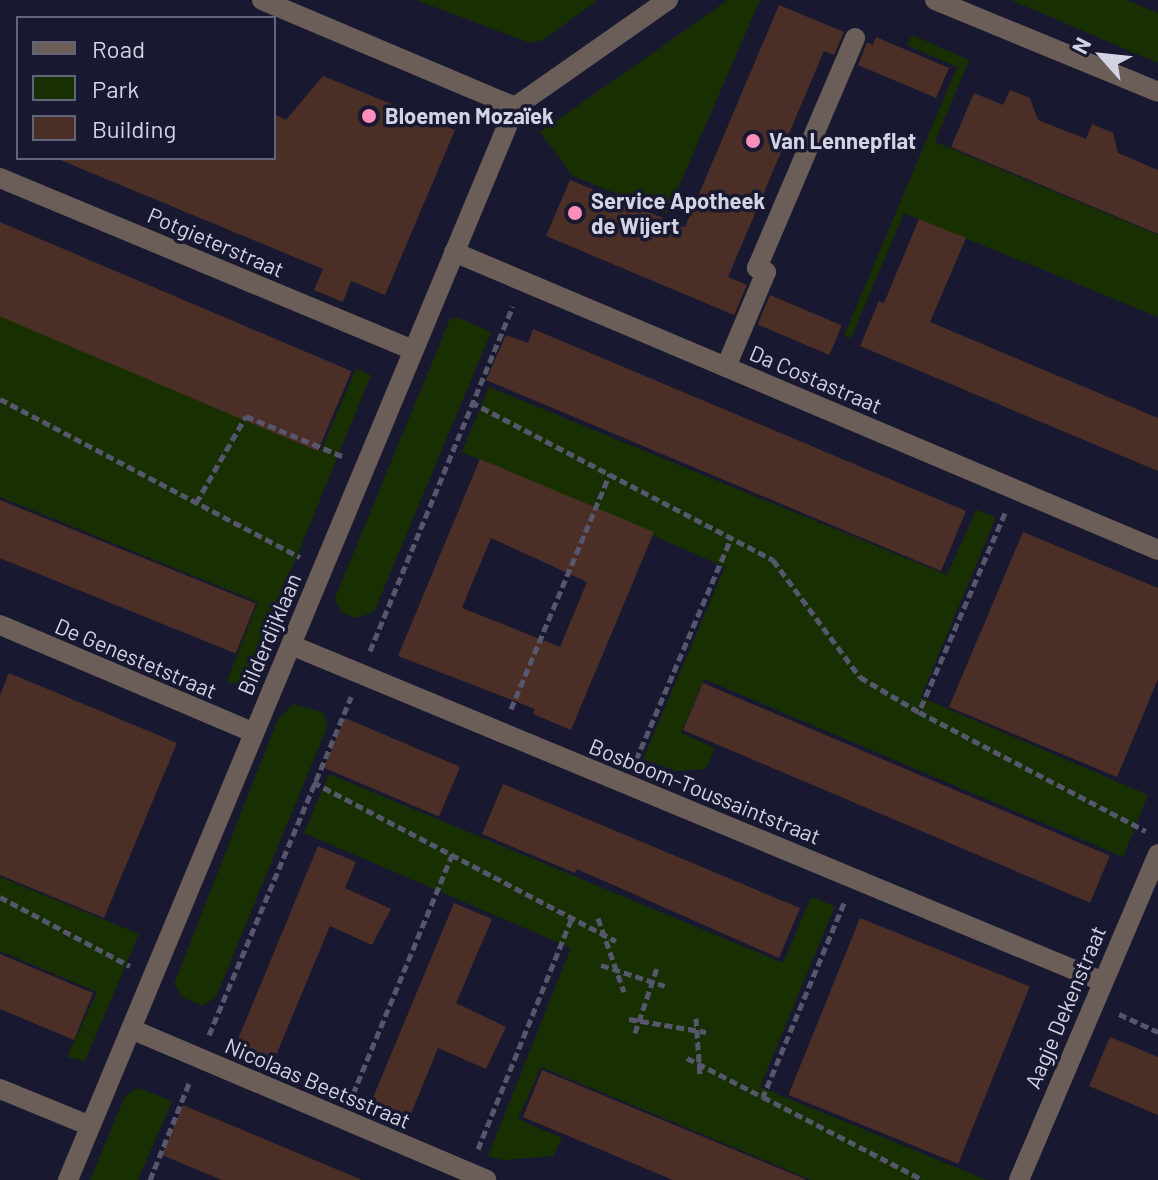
<!DOCTYPE html>
<meta charset="utf-8">
<style>
body{margin:0}
#map{position:relative;width:1158px;height:1180px;overflow:hidden;background:#181930;font-family:Barlow,sans-serif}
div>[style]{position:absolute}
[style*='--x']{left:calc(var(--x)*1px);top:calc(var(--y)*1px);width:calc(var(--w)*1px);rotate:calc(var(--a)*1deg)}
.green>*{inset:0;background:#183001}
.building>*{inset:0;background:#4b2e25;transform-origin:0 0}
.path>*{height:5px;margin-top:-2.5px;transform-origin:0;background:repeating-linear-gradient(90deg,#56576c 0 8px,transparent 0 12px)}
.minor>*{height:20px;margin:-10px;padding:0 10px;transform-origin:10px;border-radius:10px;background:#6b5d58}
.dots>*{width:22px;height:22px;translate:-50% -50%;box-sizing:border-box;border:4px solid #181930;border-radius:50%}
span{translate:-50% -50%;white-space:nowrap;text-align:center;line-height:1.15;-webkit-text-stroke:7px #181930;paint-order:stroke}
.poi-label{font-size:22px;color:#d2d4e4;font-weight:700}
.left{translate:0 -50%;text-align:left}
.street-label{font-size:22px;color:#d2d4e4}
.legend{position:absolute;left:16px;top:16px;width:260px;height:144px;box-sizing:border-box;background:#181930;border:2px solid #626478;margin:0;padding:10px 14px;list-style:none;font-size:24px;color:#d2d4e4}
.legend li{display:flex;align-items:center;gap:16px;height:40px}
.legend b{width:40px;border:2px solid #626478}
.north{position:absolute;left:1062px;top:16px;width:80px;height:80px;-webkit-text-stroke:6px #181930;paint-order:stroke;rotate:297deg;font-size:22px;font-weight:700;line-height:32px;text-align:center;color:#d2d4e4}
.north::after{content:'';display:block;margin:auto;width:28px;height:36px;background:#d2d4e4;clip-path:polygon(50% 0,100% 100%,50% 72%,0 100%)}
</style>
<div id="map">
<div class="green">
<div style="clip-path:polygon(416px 0,598px 0,543px 40px,530px 43px)"></div>
<div style="clip-path:polygon(728px 0,760px 0,667px 214px,573px 176px,540px 132px)"></div>
<div style="clip-path:polygon(1011px 0,1126px 0,1158px 13px,1158px 63px)"></div>
<div style="clip-path:polygon(912px 35px,969px 60px,935px 142px,1158px 235px,1158px 317px,904px 213px,851px 338px,844px 336px,957px 67px,907px 45px)"></div>
<div style="clip-path:polygon(0 312px,321px 451px,356px 369px,371px 375px,243px 688px,227px 681px,258px 602px,0 497px)"></div>
<div style="clip-path:polygon(459px 318px,491px 332px,374px 612px,356px 618px,341px 612px,335px 598px,450px 319px)"></div>
<div style="clip-path:polygon(489px 387px,947px 575px,976px 510px,996px 517px,921px 697px,1148px 795px,1123px 857px,704px 679px,681px 733px,715px 748px,706px 769px,676px 771px,643px 759px,725px 567px,462px 452px)"></div>
<div style="clip-path:polygon(294px 704px,324px 713px,327px 727px,216px 997px,203px 1006px,182px 997px,174px 984px,278px 719px)"></div>
<div style="clip-path:polygon(329px 774px,783px 963px,811px 897px,835px 906px,760px 1087px,987px 1180px,812px 1180px,541px 1067px,518px 1119px,562px 1138px,553px 1156px,504px 1160px,488px 1156px,571px 948px,304px 833px)"></div>
<div style="clip-path:polygon(0 877px,139px 934px,85px 1061px,67px 1057px,97px 992px,0 951px)"></div>
<div style="clip-path:polygon(138px 1088px,172px 1101px,138px 1180px,90px 1180px,125px 1096px)"></div>
</div>
<div class="building">
<div style="clip-path:polygon(779px 5px,844px 32px,834px 55px,824px 51px,728px 277px,747px 285px,734px 315px,546px 236px,570px 180px,685px 227px)"></div>
<div style="clip-path:polygon(876px 37px,949px 68px,936px 98px,858px 65px,867px 42px,873px 45px)"></div>
<div style="clip-path:polygon(323px 76px,455px 130px,385px 295px,351px 281px,343px 302px,314px 290px,323px 269px,58px 159px,274px 158px,274px 114px,286px 120px)"></div>
<div style="clip-path:polygon(1010px 90px,1030px 98px,1038px 120px,1086px 139px,1092px 124px,1113px 133px,1118px 153px,1158px 170px,1158px 234px,951px 147px,974px 93px,1003px 105px)"></div>
<div style="clip-path:polygon(919px 219px,966px 238px,930px 322px,1158px 418px,1158px 471px,860px 346px,879px 301px,884px 303px)"></div>
<div style="left:0;top:222px;width:382px;height:87px;rotate:23deg"></div>
<div style="left:770px;top:295px;width:78px;height:32px;rotate:23deg"></div>
<div style="clip-path:polygon(533px 329px,966px 511px,941px 571px,486px 380px,506px 335px,528px 343px)"></div>
<div style="clip-path:polygon(evenodd,480px 459px,654px 532px,571px 730px,533px 714px,535px 709px,398px 656px,480px 459px,491px 538px,587px 582px,560px 647px,462px 608px,491px 538px)"></div>
<div style="left:0;top:500px;width:276px;height:54px;rotate:22deg"></div>
<div style="clip-path:polygon(1023px 532px,1158px 588px,1158px 679px,1117px 777px,949px 707px)"></div>
<div style="clip-path:polygon(9px 673px,177px 743px,104px 918px,0 875px,0 695px)"></div>
<div style="left:703px;top:683px;width:442px;height:51px;rotate:23deg"></div>
<div style="left:345px;top:718px;width:125px;height:54px;rotate:23deg"></div>
<div style="clip-path:polygon(503px 784px,800px 908px,779px 958px,577px 869px,575px 873px,482px 834px)"></div>
<div style="clip-path:polygon(318px 846px,356px 862px,345px 888px,391px 909px,372px 945px,330px 926px,274px 1060px,236px 1044px)"></div>
<div style="clip-path:polygon(454px 903px,492px 919px,456px 1003px,506px 1027px,486px 1069px,438px 1048px,410px 1116px,372px 1100px)"></div>
<div style="left:860px;top:918px;width:183px;height:191px;rotate:22deg"></div>
<div style="clip-path:polygon(0 954px,93px 993px,74px 1040px,0 1009px)"></div>
<div style="clip-path:polygon(1110px 1037px,1158px 1057px,1158px 1115px,1089px 1086px)"></div>
<div style="clip-path:polygon(542px 1070px,805px 1179px,805px 1180px,673px 1180px,523px 1117px)"></div>
<div style="clip-path:polygon(183px 1105px,362px 1180px,222px 1180px,162px 1155px)"></div>
</div>
<div class="path">
<div style="--x:0;--y:399;--w:339;--a:27.8"></div>
<div style="--x:471;--y:402;--w:341;--a:27.6"></div>
<div style="--x:773;--y:560;--w:146;--a:53.4"></div>
<div style="--x:860;--y:677;--w:69;--a:30.7"></div>
<div style="--x:196;--y:503;--w:100;--a:-60.1"></div>
<div style="--x:246;--y:416;--w:106;--a:22.7"></div>
<div style="--x:1005;--y:513;--w:217;--a:113.4"></div>
<div style="--x:919;--y:712;--w:256;--a:27.7"></div>
<div style="--x:370;--y:651;--w:373;--a:-67.5"></div>
<div style="--x:511;--y:709;--w:255;--a:-67.2"></div>
<div style="--x:636;--y:760;--w:241;--a:-66.8"></div>
<div style="--x:313;--y:782;--w:342;--a:27.7"></div>
<div style="--x:0;--y:897;--w:147;--a:28"></div>
<div style="--x:844;--y:903;--w:210;--a:112.7"></div>
<div style="--x:763;--y:1097;--w:180;--a:27.4"></div>
<div style="--x:598;--y:918;--w:78;--a:70.6"></div>
<div style="--x:601;--y:965;--w:67;--a:18.2"></div>
<div style="--x:1119;--y:1014;--w:43;--a:24.8"></div>
<div style="--x:696;--y:1018;--w:58;--a:86.1"></div>
<div style="--x:629;--y:1019;--w:78;--a:9.6"></div>
<div style="--x:635;--y:1033;--w:72;--a:-71.3"></div>
<div style="--x:209;--y:1035;--w:367;--a:-67.2"></div>
<div style="--x:687;--y:1058;--w:85;--a:27.2"></div>
<div style="--x:353;--y:1094;--w:259;--a:-67.5"></div>
<div style="--x:478;--y:1149;--w:247;--a:-67.9"></div>
<div style="--x:150;--y:1180;--w:107;--a:-68"></div>
</div>
<div class="minor">
<div style="--x:262;--y:0;--w:275;--a:22.9"></div>
<div style="--x:935;--y:0;--w:241;--a:22.4"></div>
<div style="--x:515;--y:107;--w:187;--a:-35"></div>
<div style="--x:0;--y:178;--w:448;--a:22.6"></div>
<div style="--x:454;--y:252;--w:764;--a:22.94"></div>
<div style="--x:726;--y:367;--w:103;--a:-67.2"></div>
<div style="--x:766;--y:272;--w:10;--a:-156"></div>
<div style="--x:757;--y:268;--w:250;--a:-66.9"></div>
<div style="--x:0;--y:625;--w:276;--a:23"></div>
<div style="--x:291;--y:645;--w:877;--a:22.53"></div>
<div style="--x:131;--y:1029;--w:386;--a:23"></div>
<div style="--x:0;--y:1089;--w:97;--a:22.3"></div>
<div style="--x:68;--y:1180;--w:1162;--a:-67.38"></div>
<div style="--x:1019;--y:1180;--w:354;--a:-66.9"></div>
</div>
<div class="dots">
<div style="left:369px;top:116px;background:#ff8ebb"></div>
<div style="left:753px;top:141px;background:#ff8ebb"></div>
<div style="left:575px;top:213px;background:#ff8ebb"></div>
</div>
<div class="poi-label">
<span class="left" style="left:385px;top:116px">Bloemen Mozaïek</span>
<span class="left" style="left:769px;top:141px">Van Lennepflat</span>
<span class="left" style="left:591px;top:213px">Service Apotheek<br>de Wijert</span>
</div>
<div class="street-label">
<span style="left:216px;top:242px;rotate:23deg">Potgieterstraat</span>
<span style="left:816px;top:379px;rotate:23deg">Da Costastraat</span>
<span style="left:269px;top:634px;rotate:-67deg">Bilderdijklaan</span>
<span style="left:136px;top:658px;rotate:23deg">De Genestetstraat</span>
<span style="left:705px;top:791px;rotate:22deg">Bosboom-Toussaintstraat</span>
<span style="left:1065px;top:1007px;rotate:-67deg">Aagje Dekenstraat</span>
<span style="left:318px;top:1083px;rotate:23deg">Nicolaas Beetsstraat</span>
</div>
<ul class="legend">
<li><b style="height:10px;background:#6b5d58"></b>Road</li>
<li><b style="height:22px;background:#183001"></b>Park</li>
<li><b style="height:22px;background:#4b2e25"></b>Building</li>
</ul>
<div class="north">N</div>
</div>
